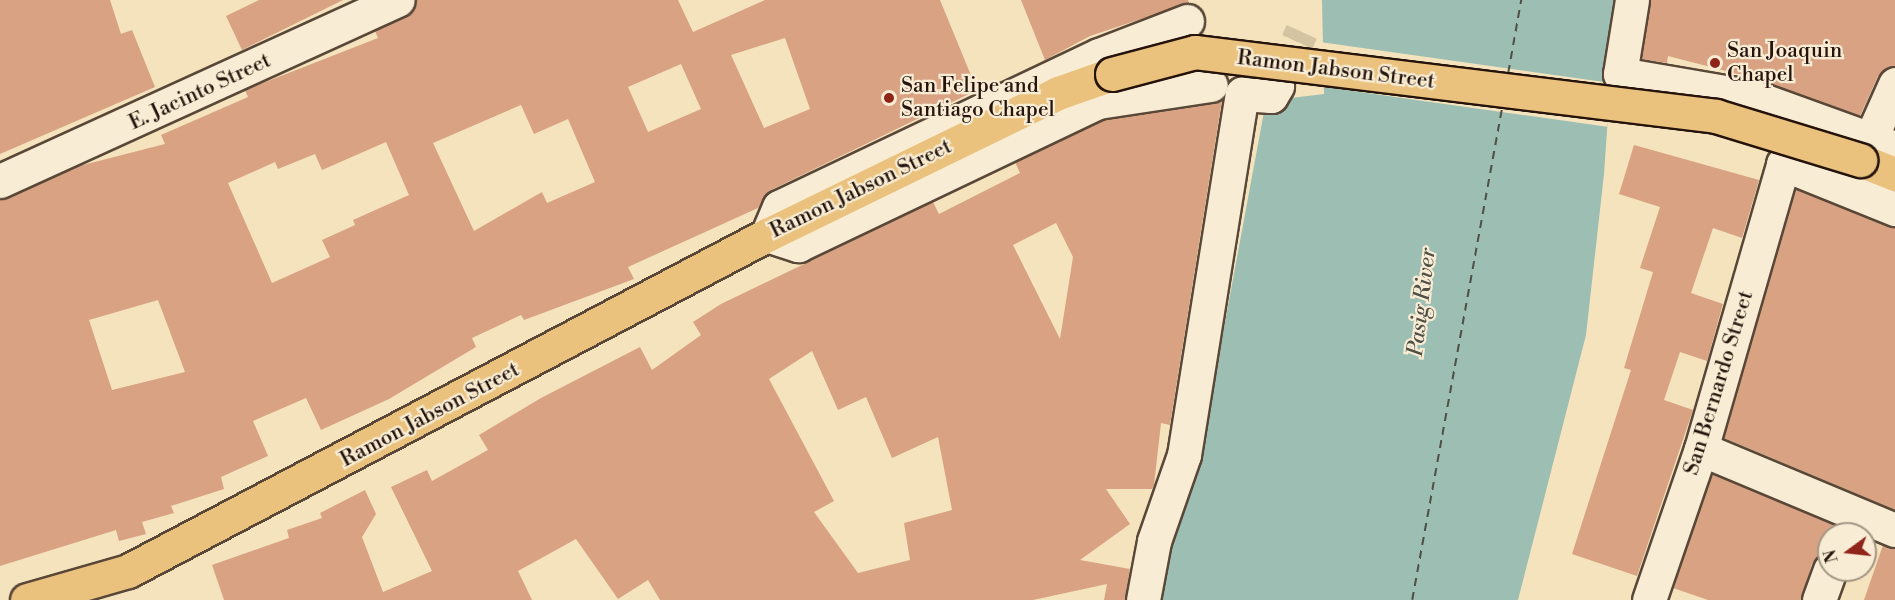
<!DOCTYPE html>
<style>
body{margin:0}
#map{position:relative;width:1895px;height:600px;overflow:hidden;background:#f4e3bd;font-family:"Libre Bodoni",serif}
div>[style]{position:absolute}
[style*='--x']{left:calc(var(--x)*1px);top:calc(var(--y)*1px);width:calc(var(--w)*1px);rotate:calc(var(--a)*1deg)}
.water>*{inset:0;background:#9cbeb3}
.pier>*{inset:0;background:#f4e3bd;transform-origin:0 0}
.ferry>*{height:1.5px;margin-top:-0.75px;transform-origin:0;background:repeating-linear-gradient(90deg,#4f4f46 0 8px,transparent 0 14px)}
.building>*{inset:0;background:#d8a283}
.minor-tunnel>*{height:33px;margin-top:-16.5px;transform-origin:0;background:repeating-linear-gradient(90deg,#d5c4a2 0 33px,transparent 0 49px)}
.roads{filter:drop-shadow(2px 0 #594738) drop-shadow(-2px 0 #594738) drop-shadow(0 2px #594738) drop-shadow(0 -2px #594738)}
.minor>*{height:33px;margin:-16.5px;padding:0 16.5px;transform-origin:16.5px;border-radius:16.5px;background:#f8edd4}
.major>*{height:33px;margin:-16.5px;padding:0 16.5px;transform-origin:16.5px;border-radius:16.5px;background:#eac27e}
.bridges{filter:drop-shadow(2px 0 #25130c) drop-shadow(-2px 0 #25130c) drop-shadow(0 2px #25130c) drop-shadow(0 -2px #25130c)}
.major-bridge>*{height:33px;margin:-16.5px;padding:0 16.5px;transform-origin:16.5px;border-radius:16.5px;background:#eac27e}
.dots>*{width:16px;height:16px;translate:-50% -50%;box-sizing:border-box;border:3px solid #f8edd4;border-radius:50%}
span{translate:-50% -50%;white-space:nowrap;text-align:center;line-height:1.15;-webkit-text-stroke:4.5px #f8edd4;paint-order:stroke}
.poi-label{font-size:21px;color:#25130c}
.left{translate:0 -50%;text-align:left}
.street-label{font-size:21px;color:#25130c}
.water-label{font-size:22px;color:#4f4f46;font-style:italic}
.north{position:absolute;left:1817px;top:522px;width:60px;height:60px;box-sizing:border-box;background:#f8edd4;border:2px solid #a49684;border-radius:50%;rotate:255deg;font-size:16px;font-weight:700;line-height:24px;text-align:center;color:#25130c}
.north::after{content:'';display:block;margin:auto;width:21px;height:27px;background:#8f2418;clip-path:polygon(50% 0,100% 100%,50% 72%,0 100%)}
</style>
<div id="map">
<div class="water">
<div style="clip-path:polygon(1322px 0,1616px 0,1604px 174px,1586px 335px,1518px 600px,1160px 600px,1167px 550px,1201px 452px,1266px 101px,1324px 94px)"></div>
</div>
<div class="pier">
<div style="left:1320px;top:42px;width:296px;height:44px;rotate:8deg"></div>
</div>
<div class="ferry">
<div style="--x:1508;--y:73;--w:74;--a:-79.9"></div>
<div style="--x:1412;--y:600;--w:501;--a:-79.65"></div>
</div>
<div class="building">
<div style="clip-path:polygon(0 0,110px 0,121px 34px,132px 30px,155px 87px,0 154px)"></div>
<div style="clip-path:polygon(259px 0,343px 0,242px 50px,226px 16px)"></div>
<div style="clip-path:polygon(evenodd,416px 0,678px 0,693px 32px,765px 0,940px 0,977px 90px,771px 190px,758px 208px,628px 267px,634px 279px,524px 320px,521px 315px,472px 338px,476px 347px,389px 399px,321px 430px,306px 398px,253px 421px,268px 456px,221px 477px,224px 489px,171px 506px,174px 513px,142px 522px,146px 534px,119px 541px,116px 530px,0 566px,0 199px,79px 166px,165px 144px,161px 135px,248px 97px,245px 90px,378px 38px,375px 31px,406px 17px,416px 0,785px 38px,810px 109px,764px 128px,731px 55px,785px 38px,416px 0,681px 64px,701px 109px,648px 132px,628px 87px,681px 64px,416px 0,521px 105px,534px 134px,568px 119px,595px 182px,547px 203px,542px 192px,474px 231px,433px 143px,521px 105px,416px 0,386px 142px,409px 195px,353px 220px,355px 225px,322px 240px,330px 257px,272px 283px,228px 183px,275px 162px,278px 169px,315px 154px,322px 170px,386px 142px,416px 0,158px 300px,185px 372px,112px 390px,89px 320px,158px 300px)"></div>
<div style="clip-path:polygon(1021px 0,1188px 0,1189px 3px,1090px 36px,1045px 60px)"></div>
<div style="clip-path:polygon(1650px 0,1895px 0,1895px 66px,1878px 76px,1860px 116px,1757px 79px,1668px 56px,1667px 63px,1641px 59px)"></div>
<div style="clip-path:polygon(evenodd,1222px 100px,1170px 425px,1161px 423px,1154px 485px,1152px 489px,1106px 489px,1130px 524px,1080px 560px,1130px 569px,1125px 600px,1104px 600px,1107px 584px,1033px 600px,660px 600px,648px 580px,618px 599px,576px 539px,518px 571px,532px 600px,224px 600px,212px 565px,289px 538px,287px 530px,322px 518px,320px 513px,365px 490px,376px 514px,362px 537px,383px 592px,432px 571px,391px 487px,427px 470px,432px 481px,488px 450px,479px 435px,541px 398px,640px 347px,652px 370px,701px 335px,693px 322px,721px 304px,933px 202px,939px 214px,1020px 173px,1015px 162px,1104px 120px,1222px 100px,1056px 223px,1073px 257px,1060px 339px,1013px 245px,1056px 223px,1222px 100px,812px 351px,838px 410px,866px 397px,892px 458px,938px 437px,952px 510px,904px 523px,910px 560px,858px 573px,814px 512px,834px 501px,769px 379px,812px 351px)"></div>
<div style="clip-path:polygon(1634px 145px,1759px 180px,1742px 238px,1713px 228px,1691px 293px,1723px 304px,1707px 361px,1680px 352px,1664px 400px,1693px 410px,1637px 576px,1572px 554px,1631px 370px,1624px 368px,1653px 272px,1640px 268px,1660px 207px,1619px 194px)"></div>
<div style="clip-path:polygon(1795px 189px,1895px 227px,1895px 510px,1724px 438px)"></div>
<div style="clip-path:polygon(1712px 474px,1835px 525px,1826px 552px,1812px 564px,1801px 600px,1708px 600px,1673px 588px)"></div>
<div style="clip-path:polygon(1883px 545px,1895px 548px,1895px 600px,1864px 600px)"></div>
</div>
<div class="minor-tunnel">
<div style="--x:1277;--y:86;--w:60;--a:-65.6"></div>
</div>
<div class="roads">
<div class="minor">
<div style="--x:1632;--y:0;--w:75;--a:99.2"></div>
<div style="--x:1620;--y:74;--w:136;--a:9.7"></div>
<div style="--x:1754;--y:97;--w:150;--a:19.9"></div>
<div style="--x:1187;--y:21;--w:94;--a:158.9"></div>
<div style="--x:1099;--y:55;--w:354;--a:154.6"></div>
<div style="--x:779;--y:207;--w:30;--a:113"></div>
<div style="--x:767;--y:235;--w:33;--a:18"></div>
<div style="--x:798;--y:245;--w:332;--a:-25.5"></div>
<div style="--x:1098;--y:102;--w:114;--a:-8.6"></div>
<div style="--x:1871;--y:138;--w:59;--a:-66"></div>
<div style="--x:0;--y:181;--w:437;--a:-24.5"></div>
<div style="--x:1701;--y:449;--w:210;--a:22.7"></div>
<div style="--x:1143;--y:600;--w:60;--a:-79.4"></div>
<div style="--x:1154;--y:541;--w:91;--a:-70.8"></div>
<div style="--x:1184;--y:455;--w:366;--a:-80.9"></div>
<div style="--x:1242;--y:94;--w:29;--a:4"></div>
<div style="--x:1271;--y:96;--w:12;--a:-59"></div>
<div style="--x:1649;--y:600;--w:160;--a:-71"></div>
<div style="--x:1701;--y:449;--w:297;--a:-73.9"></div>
<div style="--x:1783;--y:164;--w:121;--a:21.9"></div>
<div style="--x:1819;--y:600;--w:32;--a:-70"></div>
</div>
<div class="major">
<div style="--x:1860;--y:160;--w:38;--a:22"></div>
<div style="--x:27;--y:600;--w:105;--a:-16"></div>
<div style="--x:128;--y:571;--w:722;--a:-27.74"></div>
<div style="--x:767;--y:235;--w:324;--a:-26"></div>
<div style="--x:1058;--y:93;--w:57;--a:-19.4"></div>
</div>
</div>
<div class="bridges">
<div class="major-bridge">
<div style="--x:1112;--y:74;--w:86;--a:-14.8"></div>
<div style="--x:1195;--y:52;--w:525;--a:7"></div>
<div style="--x:1716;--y:116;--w:151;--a:17"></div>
</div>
</div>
<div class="dots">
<div style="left:1715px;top:63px;background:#8f2418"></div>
<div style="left:889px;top:98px;background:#8f2418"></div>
</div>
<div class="poi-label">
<span class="left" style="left:1727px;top:63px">San Joaquin<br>Chapel</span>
<span class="left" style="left:901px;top:98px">San Felipe and<br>Santiago Chapel</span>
</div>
<div class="street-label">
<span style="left:1336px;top:70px;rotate:7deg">Ramon Jabson Street</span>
<span style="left:200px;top:92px;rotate:-25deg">E. Jacinto Street</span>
<span style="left:861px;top:189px;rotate:-26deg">Ramon Jabson Street</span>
<span style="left:1719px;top:383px;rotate:-73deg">San Bernardo Street</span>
<span style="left:430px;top:415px;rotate:-28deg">Ramon Jabson Street</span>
</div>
<div class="water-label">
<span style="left:1422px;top:302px;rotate:-83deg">Pasig River</span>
</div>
<div class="north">N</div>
</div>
